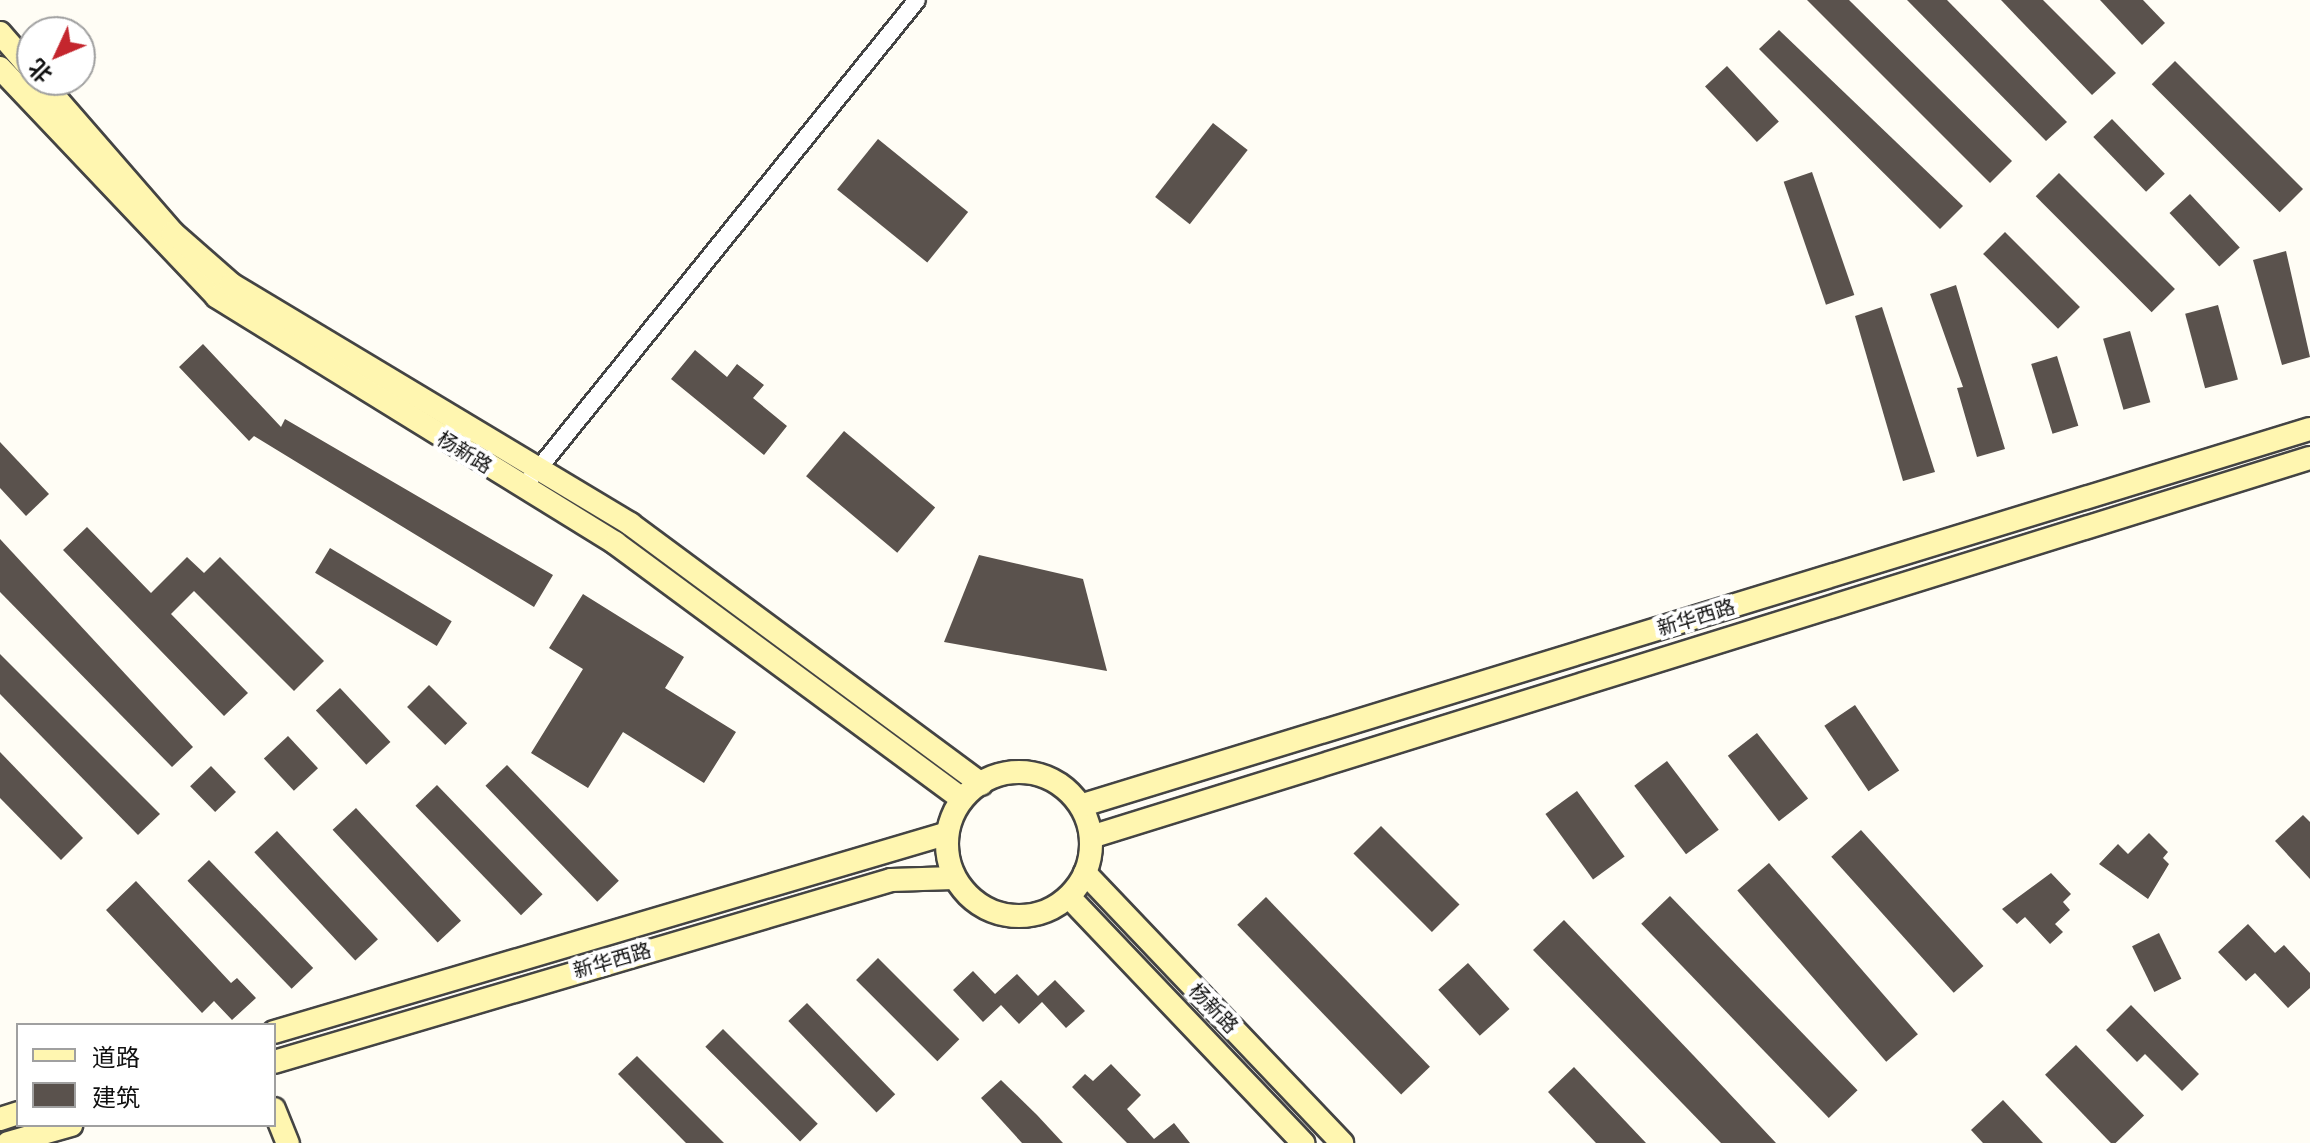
<!DOCTYPE html>
<meta charset="utf-8">
<style>
body{margin:0}
#map{position:relative;width:2310px;height:1143px;overflow:hidden;background:#fffdf5;font-family:"IBM Plex Serif","Noto Sans SC",serif}
div>[style]{position:absolute}
[style*='--x']{left:calc(var(--x)*1px);top:calc(var(--y)*1px);width:calc(var(--w)*1px);rotate:calc(var(--a)*1deg)}
.building>*{inset:0;background:#5a524d;transform-origin:0 0}
.roads{filter:drop-shadow(2px 0 #444) drop-shadow(-2px 0 #444) drop-shadow(0 2px #444) drop-shadow(0 -2px #444)}
.street>*{height:16px;margin:-8px;padding:0 8px;transform-origin:8px;border-radius:8px;background:#fff}
.secondary>*{height:22px;margin:-11px;padding:0 11px;transform-origin:11px;border-radius:11px;background:#fff6b0}
.secondary>.ring{margin:-11px;padding:0;box-sizing:content-box;background:none;border:22px solid #fff6b0;border-radius:50%}
span{translate:-50% -50%;white-space:nowrap;text-align:center;line-height:1.15;-webkit-text-stroke:8px #fff;paint-order:stroke}
.street-label{font-size:20px;color:#111}
.legend{position:absolute;left:16px;top:1023px;width:260px;height:104px;box-sizing:border-box;background:#fff;border:2px solid #a0a0a0;margin:0;padding:10px 14px;list-style:none;font-size:24px;color:#111}
.legend li{display:flex;align-items:center;gap:16px;height:40px}
.legend b{width:40px;border:2px solid #a0a0a0}
.north{position:absolute;left:16px;top:16px;width:80px;height:80px;box-sizing:border-box;background:#fff;border:2px solid #a0a0a0;border-radius:50%;rotate:226deg;font-size:22px;font-weight:700;line-height:32px;text-align:center;color:#111}
.north::after{content:'';display:block;margin:auto;width:28px;height:36px;background:#c4262e;clip-path:polygon(50% 0,100% 100%,50% 72%,0 100%)}
</style>
<div id="map">
<div class="building">
<div style="clip-path:polygon(1807px 0,1849px 0,2012px 161px,1990px 183px)"></div>
<div style="clip-path:polygon(1907px 0,1947px 0,2067px 122px,2046px 141px)"></div>
<div style="clip-path:polygon(2001px 0,2043px 0,2116px 73px,2092px 95px)"></div>
<div style="clip-path:polygon(2100px 0,2143px 0,2165px 23px,2142px 45px)"></div>
<div style="clip-path:polygon(1779px 30px,1963px 206px,1940px 229px,1759px 49px)"></div>
<div style="left:2175px;top:61px;width:181px;height:33px;rotate:45deg"></div>
<div style="left:1727px;top:66px;width:76px;height:30px;rotate:47deg"></div>
<div style="left:2112px;top:119px;width:76px;height:26px;rotate:46deg"></div>
<div style="left:1213px;top:123px;width:44px;height:94px;rotate:38deg"></div>
<div style="left:878px;top:139px;width:116px;height:65px;rotate:39deg"></div>
<div style="left:1812px;top:172px;width:130px;height:30px;rotate:71deg"></div>
<div style="left:2059px;top:173px;width:164px;height:33px;rotate:45deg"></div>
<div style="left:2190px;top:194px;width:73px;height:28px;rotate:47deg"></div>
<div style="left:2005px;top:232px;width:106px;height:31px;rotate:45deg"></div>
<div style="clip-path:polygon(2286px 251px,2310px 357px,2282px 365px,2253px 260px)"></div>
<div style="clip-path:polygon(1956px 285px,2005px 449px,1977px 457px,1957px 388px,1963px 387px,1930px 294px)"></div>
<div style="left:2218px;top:305px;width:77px;height:34px;rotate:75deg"></div>
<div style="clip-path:polygon(1882px 307px,1935px 472px,1903px 481px,1855px 316px)"></div>
<div style="left:2130px;top:331px;width:74px;height:28px;rotate:74deg"></div>
<div style="clip-path:polygon(203px 344px,281px 427px,285px 419px,553px 575px,534px 607px,254px 436px,249px 441px,179px 367px)"></div>
<div style="clip-path:polygon(695px 350px,727px 377px,737px 364px,764px 385px,753px 398px,787px 426px,764px 455px,671px 379px)"></div>
<div style="left:2057px;top:356px;width:73px;height:27px;rotate:73deg"></div>
<div style="left:844px;top:431px;width:119px;height:59px;rotate:40deg"></div>
<div style="clip-path:polygon(0 442px,49px 494px,26px 516px,0 488px)"></div>
<div style="clip-path:polygon(87px 527px,151px 593px,187px 557px,204px 573px,220px 557px,324px 661px,294px 691px,194px 591px,171px 614px,248px 693px,224px 716px,63px 550px)"></div>
<div style="clip-path:polygon(0 539px,193px 747px,172px 767px,0 592px)"></div>
<div style="left:330px;top:548px;width:142px;height:29px;rotate:31deg"></div>
<div style="clip-path:polygon(979px 555px,1083px 579px,1107px 671px,944px 642px)"></div>
<div style="clip-path:polygon(583px 594px,684px 657px,665px 688px,736px 732px,704px 783px,623px 732px,588px 788px,531px 753px,583px 669px,549px 648px)"></div>
<div style="clip-path:polygon(0 654px,160px 814px,138px 835px,0 694px)"></div>
<div style="left:429px;top:685px;width:54px;height:31px;rotate:45deg"></div>
<div style="left:340px;top:688px;width:74px;height:33px;rotate:47deg"></div>
<div style="left:1855px;top:705px;width:79px;height:37px;rotate:56deg"></div>
<div style="left:1757px;top:733px;width:83px;height:37px;rotate:52deg"></div>
<div style="left:288px;top:736px;width:44px;height:33px;rotate:47deg"></div>
<div style="clip-path:polygon(0 752px,83px 838px,61px 860px,0 798px)"></div>
<div style="left:1667px;top:761px;width:86px;height:41px;rotate:53deg"></div>
<div style="left:507px;top:765px;width:161px;height:30px;rotate:46deg"></div>
<div style="left:211px;top:766px;width:36px;height:29px;rotate:46deg"></div>
<div style="left:437px;top:785px;width:152px;height:30px;rotate:46deg"></div>
<div style="left:1577px;top:791px;width:81px;height:39px;rotate:54deg"></div>
<div style="left:356px;top:808px;width:154px;height:32px;rotate:47deg"></div>
<div style="clip-path:polygon(2303px 815px,2310px 822px,2310px 879px,2275px 841px)"></div>
<div style="left:1381px;top:826px;width:111px;height:39px;rotate:45deg"></div>
<div style="left:1861px;top:830px;width:183px;height:40px;rotate:48deg"></div>
<div style="left:277px;top:831px;width:148px;height:31px;rotate:47deg"></div>
<div style="clip-path:polygon(2149px 833px,2168px 852px,2163px 858px,2169px 864px,2148px 899px,2099px 864px,2118px 844px,2128px 854px)"></div>
<div style="left:209px;top:860px;width:150px;height:30px;rotate:46deg"></div>
<div style="left:1769px;top:863px;width:227px;height:42px;rotate:49deg"></div>
<div style="clip-path:polygon(2051px 873px,2071px 894px,2063px 902px,2070px 910px,2055px 924px,2063px 932px,2050px 944px,2025px 917px,2017px 924px,2002px 909px)"></div>
<div style="clip-path:polygon(136px 881px,231px 983px,237px 978px,256px 998px,232px 1020px,214px 1001px,202px 1013px,106px 910px)"></div>
<div style="left:1670px;top:896px;width:270px;height:40px;rotate:46deg"></div>
<div style="left:1266px;top:897px;width:236px;height:40px;rotate:46deg"></div>
<div style="clip-path:polygon(1564px 920px,1694px 1056px,1776px 1143px,1721px 1143px,1533px 950px)"></div>
<div style="clip-path:polygon(2248px 924px,2275px 953px,2284px 945px,2310px 973px,2310px 988px,2288px 1008px,2255px 973px,2246px 981px,2218px 952px)"></div>
<div style="left:2159px;top:933px;width:51px;height:30px;rotate:64deg"></div>
<div style="left:878px;top:958px;width:115px;height:31px;rotate:45deg"></div>
<div style="left:1468px;top:963px;width:62px;height:40px;rotate:48deg"></div>
<div style="clip-path:polygon(973px 971px,995px 994px,1017px 974px,1038px 996px,1055px 980px,1085px 1011px,1066px 1028px,1042px 1002px,1019px 1024px,1001px 1005px,983px 1022px,953px 990px)"></div>
<div style="left:807px;top:1003px;width:127px;height:26px;rotate:46deg"></div>
<div style="clip-path:polygon(2131px 1005px,2199px 1074px,2182px 1091px,2145px 1054px,2137px 1062px,2106px 1030px)"></div>
<div style="left:723px;top:1029px;width:134px;height:25px;rotate:45deg"></div>
<div style="left:2076px;top:1045px;width:98px;height:43px;rotate:46deg"></div>
<div style="clip-path:polygon(637px 1056px,724px 1143px,686px 1143px,618px 1074px)"></div>
<div style="clip-path:polygon(1111px 1064px,1141px 1095px,1127px 1109px,1154px 1139px,1174px 1123px,1190px 1143px,1127px 1143px,1072px 1087px,1085px 1074px,1093px 1081px)"></div>
<div style="clip-path:polygon(1574px 1067px,1646px 1143px,1596px 1143px,1548px 1092px)"></div>
<div style="clip-path:polygon(1001px 1080px,1037px 1115px,1063px 1143px,1022px 1143px,981px 1098px)"></div>
<div style="clip-path:polygon(2003px 1100px,2043px 1143px,1983px 1143px,1971px 1130px)"></div>
</div>
<div class="roads">
<div class="street">
<div style="--x:531;--y:478;--w:614;--a:-51.08"></div>
</div>
<div class="secondary">
<div style="--x:0;--y:33;--w:49;--a:49.1"></div>
<div style="--x:0;--y:68;--w:315;--a:46.5"></div>
<div style="--x:217;--y:297;--w:468;--a:31.7"></div>
<div style="--x:615;--y:543;--w:431;--a:36.4"></div>
<div style="--x:40;--y:80;--w:203;--a:49"></div>
<div style="--x:173;--y:233;--w:77;--a:41.3"></div>
<div style="--x:231;--y:284;--w:466;--a:31"></div>
<div style="--x:630;--y:524;--w:437;--a:36.5"></div>
<div class="ring" style="left:947px;top:772px;width:122px;height:122px"></div>
<div style="--x:1083;--y:805;--w:1283;--a:-17.04"></div>
<div style="--x:1094;--y:836;--w:1273;--a:-17.27"></div>
<div style="--x:1085;--y:873;--w:373;--a:46.4"></div>
<div style="--x:1069;--y:897;--w:340;--a:46.4"></div>
<div style="--x:274;--y:1032;--w:700;--a:-16.44"></div>
<div style="--x:274;--y:1062;--w:643;--a:-16.43"></div>
<div style="--x:891;--y:880;--w:63;--a:-1.8"></div>
<div style="--x:274;--y:1109;--w:37;--a:68"></div>
<div style="--x:0;--y:1119;--w:19;--a:-18"></div>
<div style="--x:8;--y:1143;--w:66;--a:-15.9"></div>
</div>
</div>
<div class="street-label">
<span style="left:465px;top:452px;rotate:32deg">杨新路</span>
<span style="left:1696px;top:617px;rotate:-17deg">新华西路</span>
<span style="left:612px;top:960px;rotate:-16deg">新华西路</span>
<span style="left:1214px;top:1008px;rotate:46deg">杨新路</span>
</div>
<ul class="legend">
<li><b style="height:10px;background:#fff6b0"></b>道路</li>
<li><b style="height:22px;background:#5a524d"></b>建筑</li>
</ul>
<div class="north">北</div>
</div>
